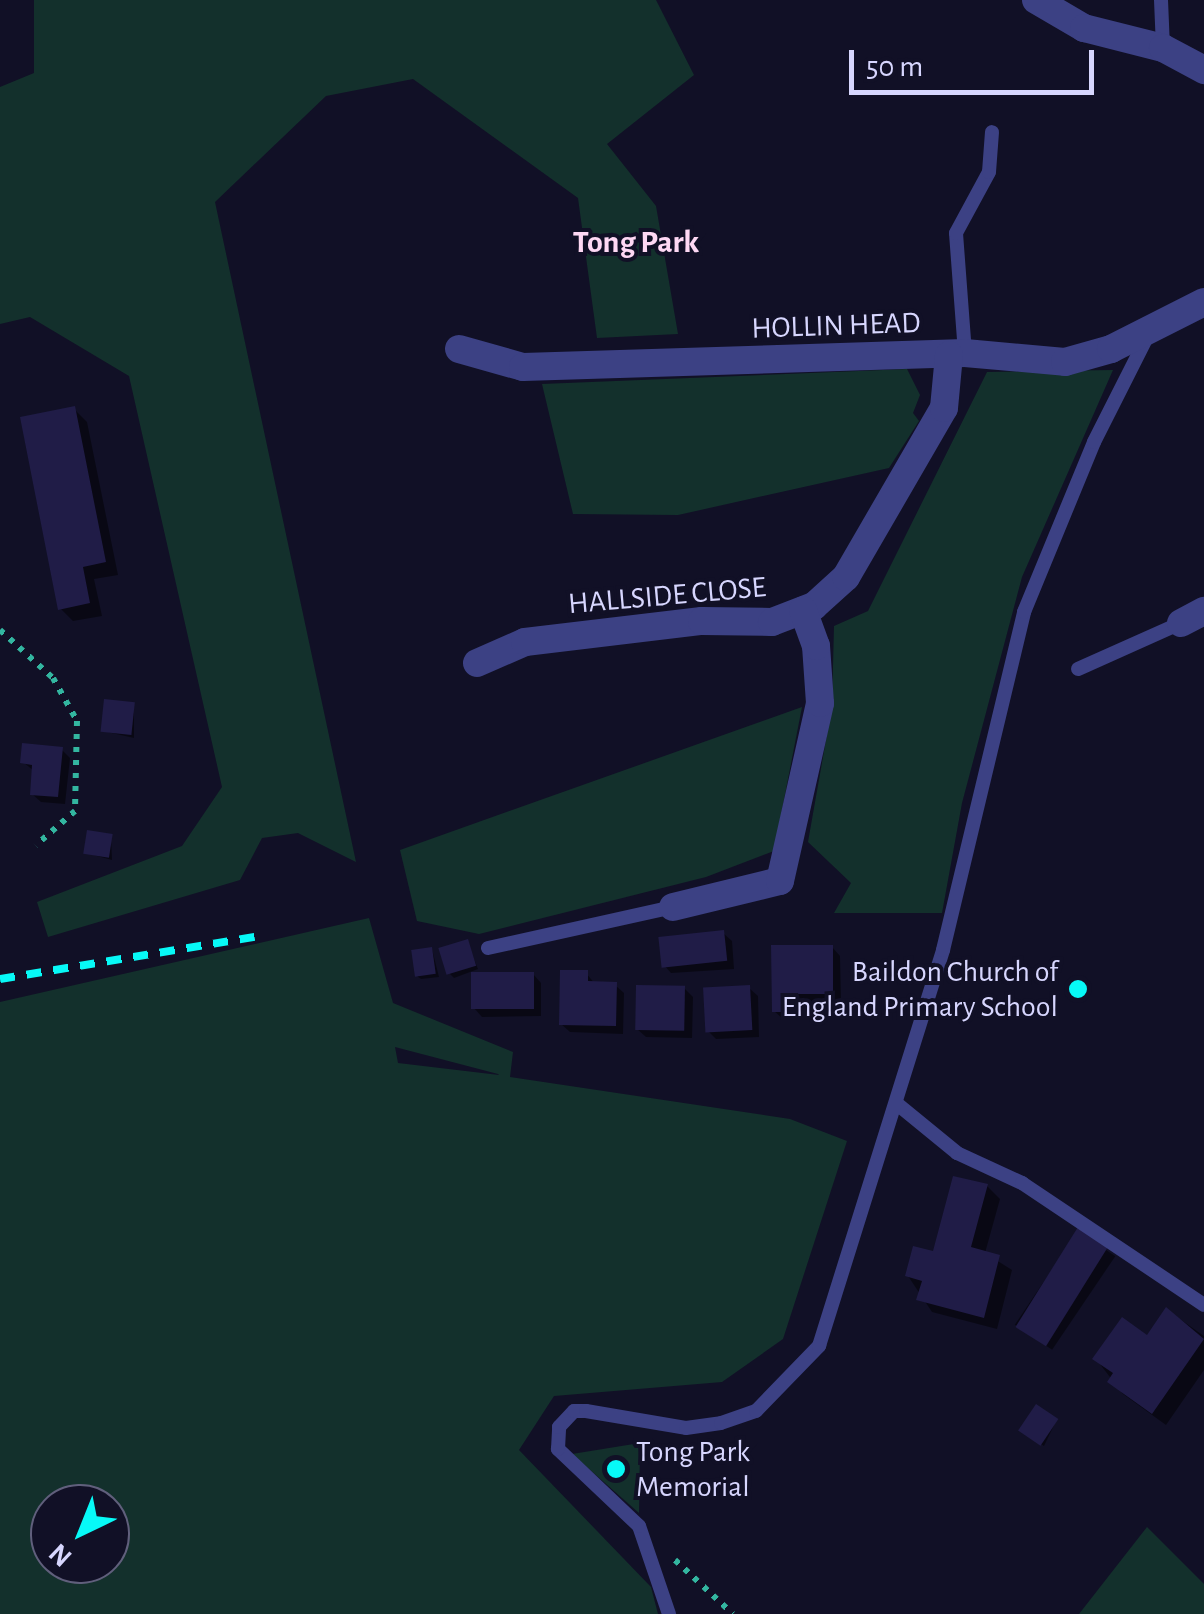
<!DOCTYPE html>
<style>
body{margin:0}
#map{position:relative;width:1204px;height:1614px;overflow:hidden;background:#111026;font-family:"Alegreya Sans",sans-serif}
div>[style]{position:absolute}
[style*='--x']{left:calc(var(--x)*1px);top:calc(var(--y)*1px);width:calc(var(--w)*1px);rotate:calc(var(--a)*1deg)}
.green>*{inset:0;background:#13302c}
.shadow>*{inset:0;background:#0007;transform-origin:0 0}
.building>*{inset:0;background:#201c47;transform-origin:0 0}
.path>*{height:6px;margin-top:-3px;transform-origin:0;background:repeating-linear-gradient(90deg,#33b6a0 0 5px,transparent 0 13px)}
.service>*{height:14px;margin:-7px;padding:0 7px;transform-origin:7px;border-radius:7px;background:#3c4184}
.minor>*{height:28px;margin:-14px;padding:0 14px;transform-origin:14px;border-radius:14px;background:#3c4184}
.rail>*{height:8px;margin-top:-4px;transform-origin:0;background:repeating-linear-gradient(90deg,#07f9f7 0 15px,transparent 0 27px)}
.dots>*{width:28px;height:28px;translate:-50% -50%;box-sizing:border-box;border:5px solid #111026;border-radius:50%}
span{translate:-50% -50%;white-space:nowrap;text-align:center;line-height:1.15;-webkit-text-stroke:8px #111026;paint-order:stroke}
.street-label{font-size:30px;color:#d7d6fe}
.poi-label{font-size:30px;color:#d7d6fe}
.right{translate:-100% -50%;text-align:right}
.left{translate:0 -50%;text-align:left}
.neighbourhood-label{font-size:32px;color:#fed8f4;font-weight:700}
.north{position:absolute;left:30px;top:1484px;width:100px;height:100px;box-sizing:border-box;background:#111026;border:2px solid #605f7c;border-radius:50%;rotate:223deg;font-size:28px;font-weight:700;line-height:40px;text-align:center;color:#d7d6fe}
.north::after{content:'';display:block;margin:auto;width:35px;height:45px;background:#07f9f7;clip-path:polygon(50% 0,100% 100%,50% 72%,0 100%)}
.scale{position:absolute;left:849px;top:50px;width:245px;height:45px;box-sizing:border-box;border:5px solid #d7d6fe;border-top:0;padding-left:12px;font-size:30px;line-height:35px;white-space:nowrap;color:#d7d6fe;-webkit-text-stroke:8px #111026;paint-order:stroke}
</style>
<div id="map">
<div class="green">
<div style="clip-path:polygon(34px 0,656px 0,694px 75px,607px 144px,656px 206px,678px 334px,597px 338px,578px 198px,413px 79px,326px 96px,215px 202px,356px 862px,298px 833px,262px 838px,240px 880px,48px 937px,37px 902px,182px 846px,222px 787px,129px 376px,30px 317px,0 324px,0 87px,34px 73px)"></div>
<div style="clip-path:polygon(907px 369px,920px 395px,913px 413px,919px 421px,889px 468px,678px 515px,573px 514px,542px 384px)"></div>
<div style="clip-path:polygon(1113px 370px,1022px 577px,962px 803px,942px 913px,834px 913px,851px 883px,808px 842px,832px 706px,834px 626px,868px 611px,987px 372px)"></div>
<div style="clip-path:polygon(802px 707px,774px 851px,706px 877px,479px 934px,417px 921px,400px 850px)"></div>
<div style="clip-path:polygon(evenodd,369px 918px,393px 1003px,513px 1052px,510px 1077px,790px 1119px,847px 1141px,783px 1339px,722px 1382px,554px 1396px,519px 1450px,651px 1587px,658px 1614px,0 1614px,0 1002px,369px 918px,395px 1047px,498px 1074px,499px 1075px,398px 1063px,395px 1047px,369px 918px,50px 1504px,110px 1504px,110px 1564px,50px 1564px,50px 1504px)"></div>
<div style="clip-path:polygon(640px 1443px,639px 1513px,572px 1454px)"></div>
<div style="clip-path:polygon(1147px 1527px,1204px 1584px,1204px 1614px,1079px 1614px)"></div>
</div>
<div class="shadow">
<div style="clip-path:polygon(74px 409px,87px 422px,118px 575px,94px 579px,102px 616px,73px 621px,60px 608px)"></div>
<div style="clip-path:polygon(134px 705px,134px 738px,103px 731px)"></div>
<div style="clip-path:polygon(62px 750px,70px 758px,65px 804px,41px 802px,32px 794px,34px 771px,23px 762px)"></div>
<div style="clip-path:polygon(111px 837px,112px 860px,86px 853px)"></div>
<div style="clip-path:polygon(723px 933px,732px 941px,734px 969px,671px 973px,663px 964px)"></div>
<div style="clip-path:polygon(467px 942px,478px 969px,454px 978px,450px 974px)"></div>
<div style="clip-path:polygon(832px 947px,840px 956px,841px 1001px,799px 1001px,799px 1019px,783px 1019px,774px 1011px)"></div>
<div style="clip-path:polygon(432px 949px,439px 977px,421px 979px,417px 976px)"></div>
<div style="clip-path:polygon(586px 973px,595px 984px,615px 985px,624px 993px,623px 1034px,570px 1032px,561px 1024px)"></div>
<div style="clip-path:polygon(533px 974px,541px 983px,541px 1016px,482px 1017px,474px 1008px)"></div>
<div style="clip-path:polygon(684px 988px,693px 997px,692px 1038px,646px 1037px,637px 1029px)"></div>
<div style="clip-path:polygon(749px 988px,758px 996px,759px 1037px,716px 1039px,707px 1030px)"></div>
<div style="clip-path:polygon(987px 1186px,1000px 1199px,985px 1253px,1012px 1270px,997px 1329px,932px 1312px,908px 1276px,935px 1254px)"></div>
<div style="left:1078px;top:1231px;width:45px;height:113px;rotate:34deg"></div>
<div style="clip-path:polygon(1167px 1310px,1204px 1336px,1204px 1370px,1166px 1425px,1123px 1394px,1096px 1359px,1147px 1338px)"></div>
<div style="clip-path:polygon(1056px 1421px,1044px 1446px,1024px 1433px)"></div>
</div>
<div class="building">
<div style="clip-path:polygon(75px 406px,106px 562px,83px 567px,90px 603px,58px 610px,20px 417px)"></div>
<div style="left:104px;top:699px;width:31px;height:33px;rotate:6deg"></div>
<div style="clip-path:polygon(22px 743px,63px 747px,58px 797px,30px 795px,32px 765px,20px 763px)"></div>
<div style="left:87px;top:830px;width:26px;height:24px;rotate:9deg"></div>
<div style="left:724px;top:930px;width:31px;height:66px;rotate:84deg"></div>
<div style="left:468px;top:939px;width:28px;height:31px;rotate:73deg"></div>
<div style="clip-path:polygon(771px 945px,833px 945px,833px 994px,792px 994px,792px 1012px,772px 1012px)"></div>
<div style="left:432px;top:947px;width:27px;height:21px;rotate:82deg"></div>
<div style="clip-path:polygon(560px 970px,588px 970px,588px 981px,617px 982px,616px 1026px,559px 1025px)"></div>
<div style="left:471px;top:972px;width:63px;height:37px"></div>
<div style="left:636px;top:985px;width:49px;height:45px;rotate:1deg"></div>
<div style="left:750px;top:985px;width:45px;height:47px;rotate:87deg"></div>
<div style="clip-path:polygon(953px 1176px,988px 1184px,971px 1247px,1000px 1255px,984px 1318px,916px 1300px,922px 1281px,905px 1276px,913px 1246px,933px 1251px)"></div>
<div style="left:1078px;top:1227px;width:36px;height:118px;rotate:32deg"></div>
<div style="clip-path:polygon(1166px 1307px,1204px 1339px,1152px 1414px,1107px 1382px,1113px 1373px,1092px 1359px,1122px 1317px,1147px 1335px)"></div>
<div style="left:1036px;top:1404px;width:27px;height:32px;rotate:34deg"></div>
</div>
<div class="path">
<div style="--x:0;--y:630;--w:72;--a:42.2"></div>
<div style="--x:53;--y:678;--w:49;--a:60.8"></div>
<div style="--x:77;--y:721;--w:90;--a:91.3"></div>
<div style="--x:75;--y:811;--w:52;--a:138.9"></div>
<div style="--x:675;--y:1560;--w:79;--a:43"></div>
</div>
<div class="service">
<div style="--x:1161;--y:0;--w:48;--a:87.6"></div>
<div style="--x:965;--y:353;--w:120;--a:-94.3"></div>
<div style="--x:956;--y:233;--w:69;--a:-61.6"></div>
<div style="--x:989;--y:172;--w:40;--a:-85.7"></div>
<div style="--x:1078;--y:669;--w:113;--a:-24.1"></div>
<div style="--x:488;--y:948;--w:189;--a:-12.5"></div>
<div style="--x:896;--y:1103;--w:79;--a:39.3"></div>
<div style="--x:957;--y:1153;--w:72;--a:24.8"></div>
<div style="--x:1022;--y:1183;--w:219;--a:33.8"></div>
<div style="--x:669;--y:1614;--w:93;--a:-108.8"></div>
<div style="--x:639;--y:1526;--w:112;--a:-136.5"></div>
<div style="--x:558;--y:1449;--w:22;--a:-87"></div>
<div style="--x:559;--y:1427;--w:22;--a:-47"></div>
<div style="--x:574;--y:1411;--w:12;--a:0"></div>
<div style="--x:586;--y:1411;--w:101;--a:9.6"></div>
<div style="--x:686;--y:1428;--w:35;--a:-8"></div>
<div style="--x:721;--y:1423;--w:37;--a:-19"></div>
<div style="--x:756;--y:1411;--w:91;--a:-45.9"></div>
<div style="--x:819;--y:1346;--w:415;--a:-72.6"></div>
<div style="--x:943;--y:950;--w:348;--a:-76.5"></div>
<div style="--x:1024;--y:612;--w:184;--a:-67.6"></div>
<div style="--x:1094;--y:442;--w:122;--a:-63.2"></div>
</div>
<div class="minor">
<div style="--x:1036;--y:0;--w:56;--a:30.3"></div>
<div style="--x:1084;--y:28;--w:81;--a:14.2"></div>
<div style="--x:1163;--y:48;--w:47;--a:28.2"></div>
<div style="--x:459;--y:349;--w:66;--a:15.7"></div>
<div style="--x:523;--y:367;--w:442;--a:-1.8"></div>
<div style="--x:965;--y:353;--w:100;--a:5.1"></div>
<div style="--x:1065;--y:362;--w:48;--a:-15.8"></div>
<div style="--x:1111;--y:349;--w:104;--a:-26.8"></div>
<div style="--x:1181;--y:623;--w:26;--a:-28"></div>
<div style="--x:477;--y:663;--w:52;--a:-23.6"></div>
<div style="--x:525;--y:642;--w:178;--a:-6.8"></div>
<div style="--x:702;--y:621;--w:70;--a:0.8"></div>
<div style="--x:772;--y:622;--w:45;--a:-20.9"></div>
<div style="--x:814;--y:606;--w:43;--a:-42.2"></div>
<div style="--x:846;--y:577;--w:195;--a:-59.9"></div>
<div style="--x:944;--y:408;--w:53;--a:-84.6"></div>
<div style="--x:673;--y:907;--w:110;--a:-13.7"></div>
<div style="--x:780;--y:881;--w:182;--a:-77.3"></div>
<div style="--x:820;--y:703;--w:57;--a:-94"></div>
<div style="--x:816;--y:646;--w:38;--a:-110"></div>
</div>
<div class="rail">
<div style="--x:0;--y:979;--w:258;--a:-9.4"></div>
</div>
<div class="dots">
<div style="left:1078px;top:989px;background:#07f9f7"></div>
<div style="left:616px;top:1469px;background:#07f9f7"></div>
</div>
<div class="street-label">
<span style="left:836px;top:326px;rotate:-2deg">HOLLIN HEAD</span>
<span style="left:667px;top:596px;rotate:-5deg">HALLSIDE CLOSE</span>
</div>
<div class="poi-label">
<span class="right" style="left:1058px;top:989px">Baildon Church of<br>England Primary School</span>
<span class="left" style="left:636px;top:1469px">Tong Park<br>Memorial</span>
</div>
<div class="neighbourhood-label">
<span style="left:636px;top:242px">Tong Park</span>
</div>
<div class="north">N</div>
<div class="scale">50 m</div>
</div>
